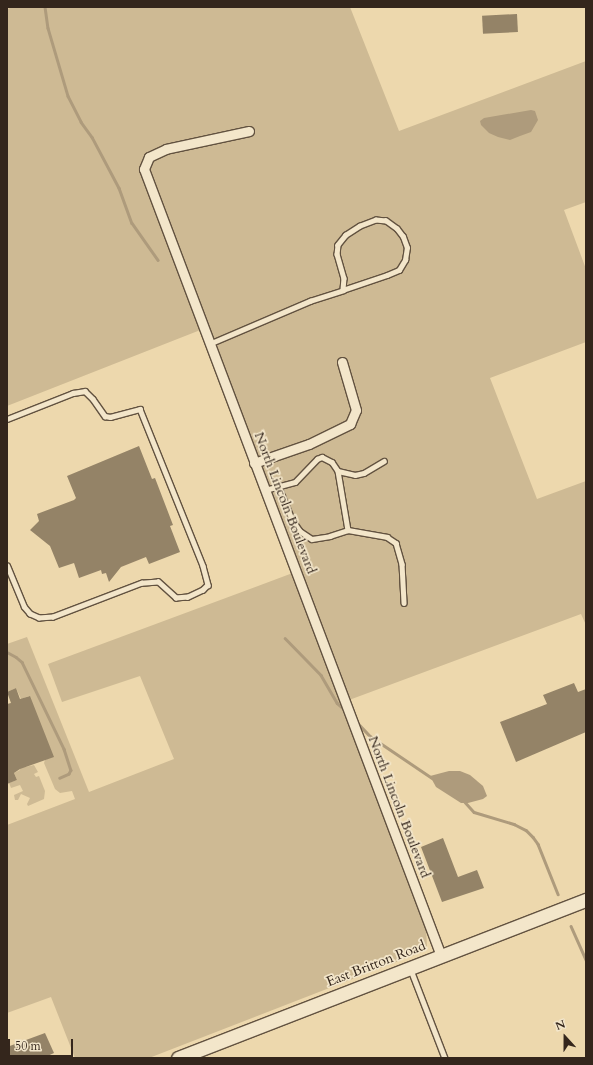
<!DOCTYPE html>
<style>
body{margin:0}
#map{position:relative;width:593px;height:1065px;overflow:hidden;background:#edd8ad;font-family:Cardo,serif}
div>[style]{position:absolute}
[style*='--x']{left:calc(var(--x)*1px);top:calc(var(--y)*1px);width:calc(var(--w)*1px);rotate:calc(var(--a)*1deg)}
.green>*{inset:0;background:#ceba94}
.water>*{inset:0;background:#ae9b7c}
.stream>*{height:2.5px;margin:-1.25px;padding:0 1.25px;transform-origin:1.25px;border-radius:1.25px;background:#ae9b7c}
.building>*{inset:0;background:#948367;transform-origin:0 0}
.roads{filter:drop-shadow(1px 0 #625240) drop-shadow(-1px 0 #625240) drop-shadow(0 1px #625240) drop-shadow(0 -1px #625240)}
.lane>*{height:4.5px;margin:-2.25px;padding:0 2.25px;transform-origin:2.25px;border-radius:2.25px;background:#f3e6ca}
.street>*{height:9px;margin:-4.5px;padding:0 4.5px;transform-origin:4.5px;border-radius:4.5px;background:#f3e6ca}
.secondary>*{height:13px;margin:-6.5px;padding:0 6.5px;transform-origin:6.5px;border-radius:6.5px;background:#f3e6ca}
span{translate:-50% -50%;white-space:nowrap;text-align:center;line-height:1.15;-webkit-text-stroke:3.5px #f3e6ca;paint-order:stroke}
.street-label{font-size:14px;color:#34261c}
.frame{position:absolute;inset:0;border:8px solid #34261c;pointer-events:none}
.north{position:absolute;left:545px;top:1017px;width:40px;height:40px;-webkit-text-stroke:3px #f3e6ca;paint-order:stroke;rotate:339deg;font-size:11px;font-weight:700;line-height:16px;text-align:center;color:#34261c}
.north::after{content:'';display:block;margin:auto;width:14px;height:18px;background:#34261c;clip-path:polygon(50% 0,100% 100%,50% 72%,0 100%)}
.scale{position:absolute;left:8px;top:1039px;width:65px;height:18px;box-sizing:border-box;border:2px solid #34261c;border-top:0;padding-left:5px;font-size:12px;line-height:14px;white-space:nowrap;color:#34261c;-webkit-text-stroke:3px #f3e6ca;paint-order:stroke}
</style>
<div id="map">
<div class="green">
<div style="clip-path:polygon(13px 7px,350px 7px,399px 131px,586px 61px,586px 202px,564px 210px,586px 269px,586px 342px,490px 378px,537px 499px,586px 481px,586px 625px,581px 614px,341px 703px,375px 788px,426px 929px,427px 946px,422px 952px,149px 1058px,75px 1058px,51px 997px,7px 1013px,7px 825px,75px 799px,72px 791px,60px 793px,55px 789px,44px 763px,45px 760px,53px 756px,29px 696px,21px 699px,16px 688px,7px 692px,7px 644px,27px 637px,89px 792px,174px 759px,140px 676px,62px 702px,48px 664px,290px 574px,296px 565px,208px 327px,7px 406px,7px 9px)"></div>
<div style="clip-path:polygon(20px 754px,25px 767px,34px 765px,38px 772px,34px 774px,36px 777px,39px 776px,45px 791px,44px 799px,28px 806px,27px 804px,30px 798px,21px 794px,18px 800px,15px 800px,14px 795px,23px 791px,20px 785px,11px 788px,9px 783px,17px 780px,14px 773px,20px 770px,14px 757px)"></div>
</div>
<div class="water">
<div style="clip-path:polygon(531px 110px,535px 111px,538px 120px,531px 132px,520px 136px,510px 140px,498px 137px,489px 133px,481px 125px,480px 121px,484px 118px)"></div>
<div style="clip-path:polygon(449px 771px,460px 771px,470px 775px,483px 786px,487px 796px,483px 799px,468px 803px,461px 803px,436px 787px,430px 776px)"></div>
</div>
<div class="stream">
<div style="--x:45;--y:7;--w:21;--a:82"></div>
<div style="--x:48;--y:28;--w:71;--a:73.6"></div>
<div style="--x:68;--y:96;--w:29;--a:63"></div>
<div style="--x:81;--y:122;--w:19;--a:54"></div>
<div style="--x:92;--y:137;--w:58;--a:62.1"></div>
<div style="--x:119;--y:188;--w:37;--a:70"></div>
<div style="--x:132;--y:223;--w:45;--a:54.9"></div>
<div style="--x:285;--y:638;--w:52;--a:45.8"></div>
<div style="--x:321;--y:675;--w:32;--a:60"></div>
<div style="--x:337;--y:703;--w:9;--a:41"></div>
<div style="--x:7;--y:652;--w:10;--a:29"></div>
<div style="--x:16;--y:657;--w:8;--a:40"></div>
<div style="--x:22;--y:662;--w:97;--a:64.2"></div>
<div style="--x:64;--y:749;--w:22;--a:72"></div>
<div style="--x:71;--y:770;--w:4;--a:117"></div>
<div style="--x:69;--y:774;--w:10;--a:156"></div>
<div style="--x:356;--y:721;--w:21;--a:47"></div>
<div style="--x:370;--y:736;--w:75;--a:34.1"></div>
<div style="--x:465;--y:802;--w:13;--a:48"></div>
<div style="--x:474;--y:812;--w:42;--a:16.7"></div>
<div style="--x:514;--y:824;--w:13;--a:27"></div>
<div style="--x:526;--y:830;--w:10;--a:45"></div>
<div style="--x:533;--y:837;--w:9;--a:54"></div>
<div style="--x:538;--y:844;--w:54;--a:68.2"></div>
<div style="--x:571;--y:926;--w:37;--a:66"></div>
</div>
<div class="building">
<div style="left:517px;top:14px;width:18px;height:35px;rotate:87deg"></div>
<div style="clip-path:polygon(139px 446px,152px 479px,155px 478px,173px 525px,170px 526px,180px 552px,149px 564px,146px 557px,121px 567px,109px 582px,106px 573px,102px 574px,101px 570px,79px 578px,74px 563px,59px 568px,50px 546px,30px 530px,39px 521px,37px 514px,74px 500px,76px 498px,67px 476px)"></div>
<div style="clip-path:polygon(574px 683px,578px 692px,586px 689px,586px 732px,516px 762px,500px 722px,547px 704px,543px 695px)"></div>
<div style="clip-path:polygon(16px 688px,20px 699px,30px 696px,54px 757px,20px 769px,14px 773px,17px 780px,7px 784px,7px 704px,11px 703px,7px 692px)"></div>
<div style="clip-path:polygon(443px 838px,458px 877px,477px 870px,484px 888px,442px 902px,421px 847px)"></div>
<div style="clip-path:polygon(45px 1033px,54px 1053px,43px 1058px,7px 1058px,7px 1047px)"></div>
</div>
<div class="roads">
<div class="lane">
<div style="--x:209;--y:344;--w:110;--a:-23.1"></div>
<div style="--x:310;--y:301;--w:35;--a:-18"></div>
<div style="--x:343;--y:290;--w:46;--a:-18.8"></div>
<div style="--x:387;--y:275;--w:13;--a:-23"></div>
<div style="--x:399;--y:270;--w:12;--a:-59"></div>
<div style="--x:405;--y:260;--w:12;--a:-81"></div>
<div style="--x:407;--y:248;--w:12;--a:-110"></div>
<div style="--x:403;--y:237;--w:10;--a:-127"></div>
<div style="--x:397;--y:229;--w:14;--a:-144"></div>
<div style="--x:386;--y:221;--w:10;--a:-174"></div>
<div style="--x:376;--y:220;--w:17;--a:159"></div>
<div style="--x:360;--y:226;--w:17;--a:147"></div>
<div style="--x:346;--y:235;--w:13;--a:129"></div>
<div style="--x:338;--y:245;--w:9;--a:96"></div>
<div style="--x:337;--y:254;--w:25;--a:74"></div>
<div style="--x:344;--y:278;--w:12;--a:95"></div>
<div style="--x:7;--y:419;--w:71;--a:-21.5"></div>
<div style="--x:73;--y:393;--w:12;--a:-9"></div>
<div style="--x:85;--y:391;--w:11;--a:45"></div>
<div style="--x:93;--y:399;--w:21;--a:55"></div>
<div style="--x:105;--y:416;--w:5;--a:11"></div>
<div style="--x:110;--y:417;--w:31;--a:-15"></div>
<div style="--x:140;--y:409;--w:169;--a:68.1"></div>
<div style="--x:203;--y:566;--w:20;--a:75"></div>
<div style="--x:208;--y:585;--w:7;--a:135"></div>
<div style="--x:203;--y:590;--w:17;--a:155"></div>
<div style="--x:188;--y:597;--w:12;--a:175"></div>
<div style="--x:176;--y:598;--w:24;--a:-138"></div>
<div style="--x:158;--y:582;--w:16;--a:176"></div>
<div style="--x:142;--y:583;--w:95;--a:159.1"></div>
<div style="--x:53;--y:617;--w:14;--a:176"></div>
<div style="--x:39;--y:618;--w:10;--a:-156"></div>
<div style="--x:30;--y:614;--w:9;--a:-131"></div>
<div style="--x:24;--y:607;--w:44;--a:-112.5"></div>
<div style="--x:338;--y:471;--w:17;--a:13"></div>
<div style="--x:355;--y:475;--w:9;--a:-13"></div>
<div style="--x:364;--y:473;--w:23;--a:-31"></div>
<div style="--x:279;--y:487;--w:37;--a:68"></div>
<div style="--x:293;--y:521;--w:12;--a:55"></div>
<div style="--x:300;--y:531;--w:14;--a:34"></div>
<div style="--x:312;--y:539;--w:18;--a:-9"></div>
<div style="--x:330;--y:536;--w:19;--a:-18"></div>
<div style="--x:265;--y:490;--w:31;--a:-15"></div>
<div style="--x:295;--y:482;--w:32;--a:-46"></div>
<div style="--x:317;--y:459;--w:5;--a:-22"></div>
<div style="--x:322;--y:457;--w:11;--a:27"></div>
<div style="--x:332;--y:462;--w:11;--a:56"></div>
<div style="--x:338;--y:471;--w:60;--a:80.4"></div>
<div style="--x:348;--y:530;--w:40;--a:10"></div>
<div style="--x:387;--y:537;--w:11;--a:34"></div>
<div style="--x:396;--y:543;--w:22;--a:74"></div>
<div style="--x:402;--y:564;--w:39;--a:87"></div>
<div style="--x:411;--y:970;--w:94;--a:68.9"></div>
</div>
<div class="street">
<div style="--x:249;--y:131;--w:85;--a:167.8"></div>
<div style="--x:166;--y:149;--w:19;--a:155"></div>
<div style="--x:149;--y:157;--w:13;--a:113"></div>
<div style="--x:144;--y:169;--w:841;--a:69.32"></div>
<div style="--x:254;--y:463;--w:58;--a:-19.1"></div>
<div style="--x:309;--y:444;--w:46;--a:-26"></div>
<div style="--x:350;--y:424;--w:15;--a:-67"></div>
<div style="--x:356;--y:410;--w:50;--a:-106.3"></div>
</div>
<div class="secondary">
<div style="--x:178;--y:1058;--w:438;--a:-21.2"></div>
</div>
</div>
<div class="street-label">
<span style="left:285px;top:503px;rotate:69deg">North Lincoln Boulevard</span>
<span style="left:399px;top:807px;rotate:69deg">North Lincoln Boulevard</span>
<span style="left:376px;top:964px;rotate:-21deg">East Britton Road</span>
</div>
<div class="frame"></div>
<div class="north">N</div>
<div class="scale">50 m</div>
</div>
